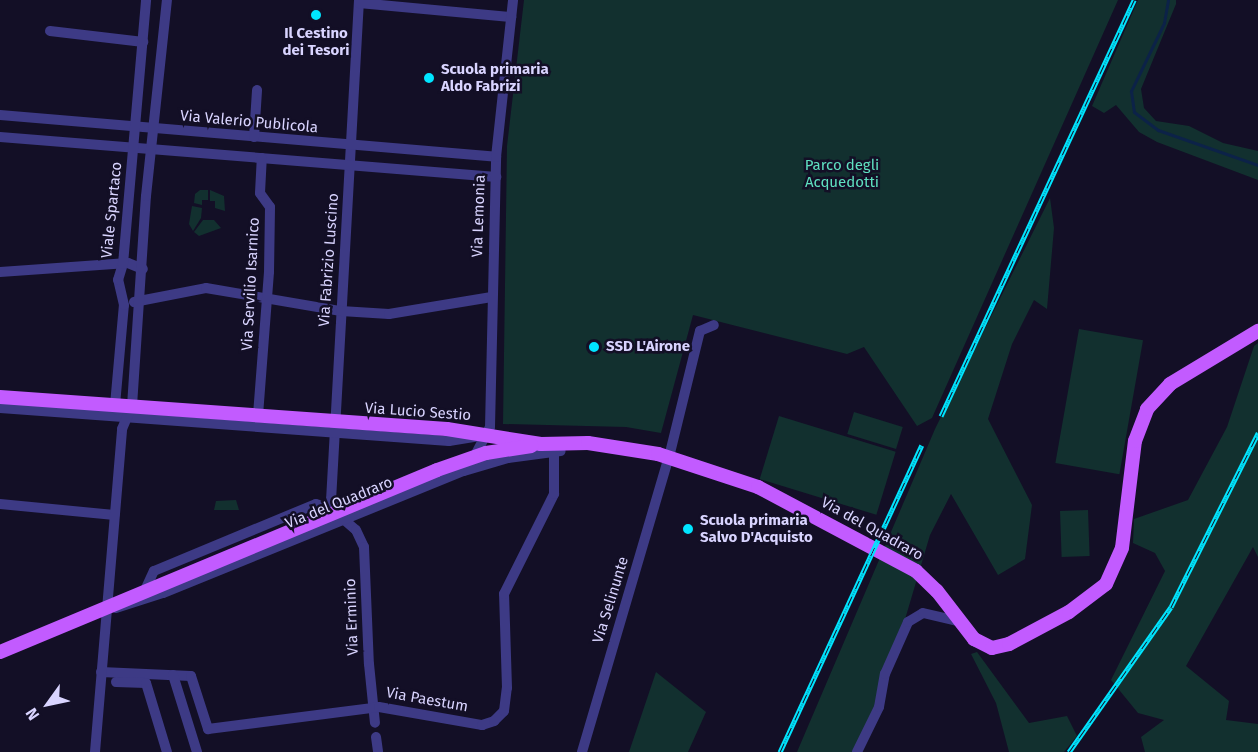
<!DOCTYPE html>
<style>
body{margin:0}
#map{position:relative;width:1258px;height:752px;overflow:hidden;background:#130f26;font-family:"Fira Sans",sans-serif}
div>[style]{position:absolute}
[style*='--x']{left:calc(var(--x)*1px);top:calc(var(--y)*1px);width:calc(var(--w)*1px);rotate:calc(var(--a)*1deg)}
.green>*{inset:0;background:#12302f;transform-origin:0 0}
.stream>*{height:3px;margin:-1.5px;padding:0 1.5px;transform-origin:1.5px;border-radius:1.5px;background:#0c2248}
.minor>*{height:10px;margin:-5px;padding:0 5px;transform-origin:5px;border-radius:5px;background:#3d3a85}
.major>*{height:14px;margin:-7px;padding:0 7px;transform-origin:7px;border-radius:7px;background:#c25bff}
.rail>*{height:5px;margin-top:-2.5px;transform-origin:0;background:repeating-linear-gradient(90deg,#130f26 0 9px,#00e5ff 0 18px);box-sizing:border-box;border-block:2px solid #00e5ff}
.dots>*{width:16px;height:16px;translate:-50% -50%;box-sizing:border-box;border:3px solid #130f26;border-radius:50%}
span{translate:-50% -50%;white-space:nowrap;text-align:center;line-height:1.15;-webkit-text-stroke:5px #130f26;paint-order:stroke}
.poi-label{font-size:15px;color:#d9d4ff;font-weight:700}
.left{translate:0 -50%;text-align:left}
.street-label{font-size:15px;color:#d9d4ff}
.park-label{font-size:15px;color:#5fe0c0}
.north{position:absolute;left:18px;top:674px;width:60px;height:60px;-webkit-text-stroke:4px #130f26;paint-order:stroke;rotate:237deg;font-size:16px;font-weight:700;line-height:24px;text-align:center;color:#d9d4ff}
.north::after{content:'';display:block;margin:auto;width:21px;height:27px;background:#d9d4ff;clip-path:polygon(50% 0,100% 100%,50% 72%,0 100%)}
</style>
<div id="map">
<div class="green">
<div style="clip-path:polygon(524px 0,1118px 0,932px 418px,917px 426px,864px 347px,847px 354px,693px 315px,661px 433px,626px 427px,503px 424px,507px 146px)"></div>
<div style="clip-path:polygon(1138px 0,1176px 0,1176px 4px,1141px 89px,1144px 108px,1156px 121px,1189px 126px,1223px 143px,1258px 151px,1258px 180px,1157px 142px,1139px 132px,1116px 105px,1104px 113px,1092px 106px)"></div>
<div style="clip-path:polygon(200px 190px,208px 190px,208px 200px,202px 200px,202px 205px,194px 203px,195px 194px)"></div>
<div style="clip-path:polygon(210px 190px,224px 196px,225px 211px,215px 208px,215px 201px,210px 201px)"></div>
<div style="clip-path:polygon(1050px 198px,1054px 228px,1047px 309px,1034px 300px,1012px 344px,988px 419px,1032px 505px,1025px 559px,998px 575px,951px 494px,930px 535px,879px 707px,854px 752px,797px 752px,935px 429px)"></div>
<div style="clip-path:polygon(192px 206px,202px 208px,201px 218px,193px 231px,189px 224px)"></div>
<div style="clip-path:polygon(203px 220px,214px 220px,221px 228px,199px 236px,194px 232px)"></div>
<div style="left:1079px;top:329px;width:65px;height:136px;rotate:10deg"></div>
<div style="clip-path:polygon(1258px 343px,1258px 557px,1253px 547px,1186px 666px,1229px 701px,1226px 720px,1258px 724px,1258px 752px,1145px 752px,1141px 737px,1164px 720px,1138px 713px,1111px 680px,1165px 571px,1155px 553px,1133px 543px,1134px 519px,1188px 500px,1227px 427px,1254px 346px)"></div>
<div style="left:854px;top:412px;width:51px;height:23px;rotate:17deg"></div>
<div style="left:779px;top:416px;width:122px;height:66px;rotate:17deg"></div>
<div style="clip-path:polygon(236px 500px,239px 510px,214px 510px,216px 501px)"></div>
<div style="left:1088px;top:510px;width:46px;height:28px;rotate:88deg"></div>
<div style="clip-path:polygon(977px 652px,1029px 723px,1067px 716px,1077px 736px,1064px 752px,1009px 752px,996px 703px,971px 654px)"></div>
<div style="clip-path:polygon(656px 672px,706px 712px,688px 752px,629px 752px)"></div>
</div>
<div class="stream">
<div style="--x:1168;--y:0;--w:23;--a:100"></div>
<div style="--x:1164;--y:23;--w:76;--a:115.9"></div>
<div style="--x:1131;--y:91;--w:21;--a:82"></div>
<div style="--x:1134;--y:112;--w:30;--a:37"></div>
<div style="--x:1158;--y:130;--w:106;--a:19.3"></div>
</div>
<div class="minor">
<div style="--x:359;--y:0;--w:500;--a:93.2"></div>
<div style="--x:331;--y:499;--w:22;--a:60"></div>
<div style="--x:342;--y:518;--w:18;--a:41"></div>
<div style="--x:356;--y:530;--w:19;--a:65"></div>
<div style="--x:364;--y:547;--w:117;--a:87.6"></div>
<div style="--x:369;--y:664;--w:59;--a:84.2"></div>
<div style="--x:359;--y:3;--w:153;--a:5.3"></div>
<div style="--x:50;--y:31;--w:94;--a:6.7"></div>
<div style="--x:0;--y:115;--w:498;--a:4.8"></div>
<div style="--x:0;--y:137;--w:498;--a:4.6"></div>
<div style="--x:254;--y:137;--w:47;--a:-86.3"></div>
<div style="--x:0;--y:272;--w:128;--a:-4"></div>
<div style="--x:128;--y:263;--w:16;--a:22"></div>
<div style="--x:134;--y:302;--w:73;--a:-11"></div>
<div style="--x:206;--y:288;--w:137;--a:9.7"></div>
<div style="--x:341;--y:311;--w:48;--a:3.6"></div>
<div style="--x:389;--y:314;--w:104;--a:-9.4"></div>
<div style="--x:0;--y:408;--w:450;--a:4.2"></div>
<div style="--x:449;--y:441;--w:31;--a:-9"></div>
<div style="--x:117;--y:410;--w:5;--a:-112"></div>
<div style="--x:115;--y:405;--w:100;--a:-84.9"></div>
<div style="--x:124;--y:305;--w:26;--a:-103"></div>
<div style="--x:118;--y:280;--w:17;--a:-73"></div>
<div style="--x:123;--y:264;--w:265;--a:-85"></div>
<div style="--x:258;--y:415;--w:143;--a:-85.6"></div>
<div style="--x:269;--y:272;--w:65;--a:-89.1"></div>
<div style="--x:270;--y:207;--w:17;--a:-126"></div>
<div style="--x:260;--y:193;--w:35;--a:-87"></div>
<div style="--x:472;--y:461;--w:38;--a:-62"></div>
<div style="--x:490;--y:427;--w:270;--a:-88.7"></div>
<div style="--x:496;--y:157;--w:158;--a:-83.8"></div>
<div style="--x:0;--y:504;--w:115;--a:5.5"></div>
<div style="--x:145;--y:590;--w:21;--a:-65"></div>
<div style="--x:154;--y:571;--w:175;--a:-22.5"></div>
<div style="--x:316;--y:504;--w:21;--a:17"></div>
<div style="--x:116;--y:608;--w:49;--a:-17.7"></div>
<div style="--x:163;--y:593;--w:325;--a:-22.1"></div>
<div style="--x:464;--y:471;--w:46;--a:-16.5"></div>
<div style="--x:508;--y:458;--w:53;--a:-7.5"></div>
<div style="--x:101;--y:672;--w:90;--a:2.5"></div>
<div style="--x:191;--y:676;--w:56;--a:72.2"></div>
<div style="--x:208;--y:729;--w:172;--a:-7.3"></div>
<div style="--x:379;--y:707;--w:105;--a:9.9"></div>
<div style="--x:482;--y:725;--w:13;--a:-18"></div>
<div style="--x:494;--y:721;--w:14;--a:-45"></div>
<div style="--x:504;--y:711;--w:23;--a:-83"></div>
<div style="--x:507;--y:688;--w:94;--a:-91.8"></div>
<div style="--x:504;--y:594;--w:112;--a:-63.4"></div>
<div style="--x:554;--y:494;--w:50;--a:-90"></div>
<div style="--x:173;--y:675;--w:81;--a:72.7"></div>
<div style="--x:116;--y:682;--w:30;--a:2"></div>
<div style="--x:146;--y:683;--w:72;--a:73.1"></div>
<div style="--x:376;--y:737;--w:15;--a:82"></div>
<div style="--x:95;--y:752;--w:324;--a:-85.2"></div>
<div style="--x:122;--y:429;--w:25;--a:-67"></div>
<div style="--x:132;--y:406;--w:210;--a:-86.2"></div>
<div style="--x:146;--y:196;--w:197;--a:-83.9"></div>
<div style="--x:582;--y:752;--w:308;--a:-73.6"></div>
<div style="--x:669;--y:457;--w:130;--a:-76.2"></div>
<div style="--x:700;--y:331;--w:15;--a:-23"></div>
<div style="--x:857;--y:752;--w:50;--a:-63.9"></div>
<div style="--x:879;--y:707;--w:34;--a:-80"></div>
<div style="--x:885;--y:674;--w:57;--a:-66.1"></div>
<div style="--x:908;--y:622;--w:17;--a:-31"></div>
<div style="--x:923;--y:613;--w:36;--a:13"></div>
</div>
<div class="major">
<div style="--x:0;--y:397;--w:448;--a:4.1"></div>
<div style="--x:447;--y:429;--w:95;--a:9.1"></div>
<div style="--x:541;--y:444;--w:47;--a:-1.2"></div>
<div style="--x:588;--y:443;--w:71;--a:8.9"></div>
<div style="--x:658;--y:454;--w:105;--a:18.3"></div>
<div style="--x:758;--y:487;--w:179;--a:28"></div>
<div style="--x:916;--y:571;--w:29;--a:44"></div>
<div style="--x:937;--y:591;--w:61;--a:52.4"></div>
<div style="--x:974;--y:639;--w:20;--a:27"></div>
<div style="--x:992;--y:648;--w:17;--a:-13"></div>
<div style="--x:1009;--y:644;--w:68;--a:-28.1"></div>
<div style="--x:1069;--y:612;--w:46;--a:-37.1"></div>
<div style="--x:1106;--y:584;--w:39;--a:-66"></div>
<div style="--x:1122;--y:548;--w:108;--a:-83.1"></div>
<div style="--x:1135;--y:441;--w:34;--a:-69"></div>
<div style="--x:1147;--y:409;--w:34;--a:-47"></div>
<div style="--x:1170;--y:384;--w:103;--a:-31.1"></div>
<div style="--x:0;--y:652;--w:473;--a:-22.6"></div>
<div style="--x:437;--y:470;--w:52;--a:-19.1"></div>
<div style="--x:486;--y:453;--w:46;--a:-8.8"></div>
</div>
<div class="rail">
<div style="--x:941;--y:416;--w:459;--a:-65.1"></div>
<div style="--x:780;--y:752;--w:338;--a:-65.2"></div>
<div style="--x:1069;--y:752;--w:177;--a:-54.9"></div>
<div style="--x:1171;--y:607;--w:195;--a:-63.4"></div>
</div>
<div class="dots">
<div style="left:316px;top:15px;background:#00e5ff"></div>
<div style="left:429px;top:78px;background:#00e5ff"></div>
<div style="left:594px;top:347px;background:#00e5ff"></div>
<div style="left:688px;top:529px;background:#00e5ff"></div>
</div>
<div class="poi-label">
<span style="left:316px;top:42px">Il Cestino<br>dei Tesori</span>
<span class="left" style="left:441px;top:78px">Scuola primaria<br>Aldo Fabrizi</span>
<span class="left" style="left:606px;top:347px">SSD L'Airone</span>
<span class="left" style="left:700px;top:529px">Scuola primaria<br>Salvo D'Acquisto</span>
</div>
<div class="street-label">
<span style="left:249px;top:122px;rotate:5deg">Via Valerio Publicola</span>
<span style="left:112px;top:210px;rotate:-84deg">Viale Spartaco</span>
<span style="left:479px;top:216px;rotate:-88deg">Via Lemonia</span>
<span style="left:329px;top:260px;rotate:-86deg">Via Fabrizio Luscino</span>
<span style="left:251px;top:284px;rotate:-87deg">Via Servilio Isarnico</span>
<span style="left:418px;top:412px;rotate:4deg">Via Lucio Sestio</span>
<span style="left:339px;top:503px;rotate:-22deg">Via del Quadraro</span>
<span style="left:872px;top:529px;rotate:29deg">Via del Quadraro</span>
<span style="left:611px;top:600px;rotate:-73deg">Via Selinunte</span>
<span style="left:352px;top:617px;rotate:-92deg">Via Erminio</span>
<span style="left:427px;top:700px;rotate:10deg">Via Paestum</span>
</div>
<div class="park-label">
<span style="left:842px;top:174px">Parco degli<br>Acquedotti</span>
</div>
<div class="north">N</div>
</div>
